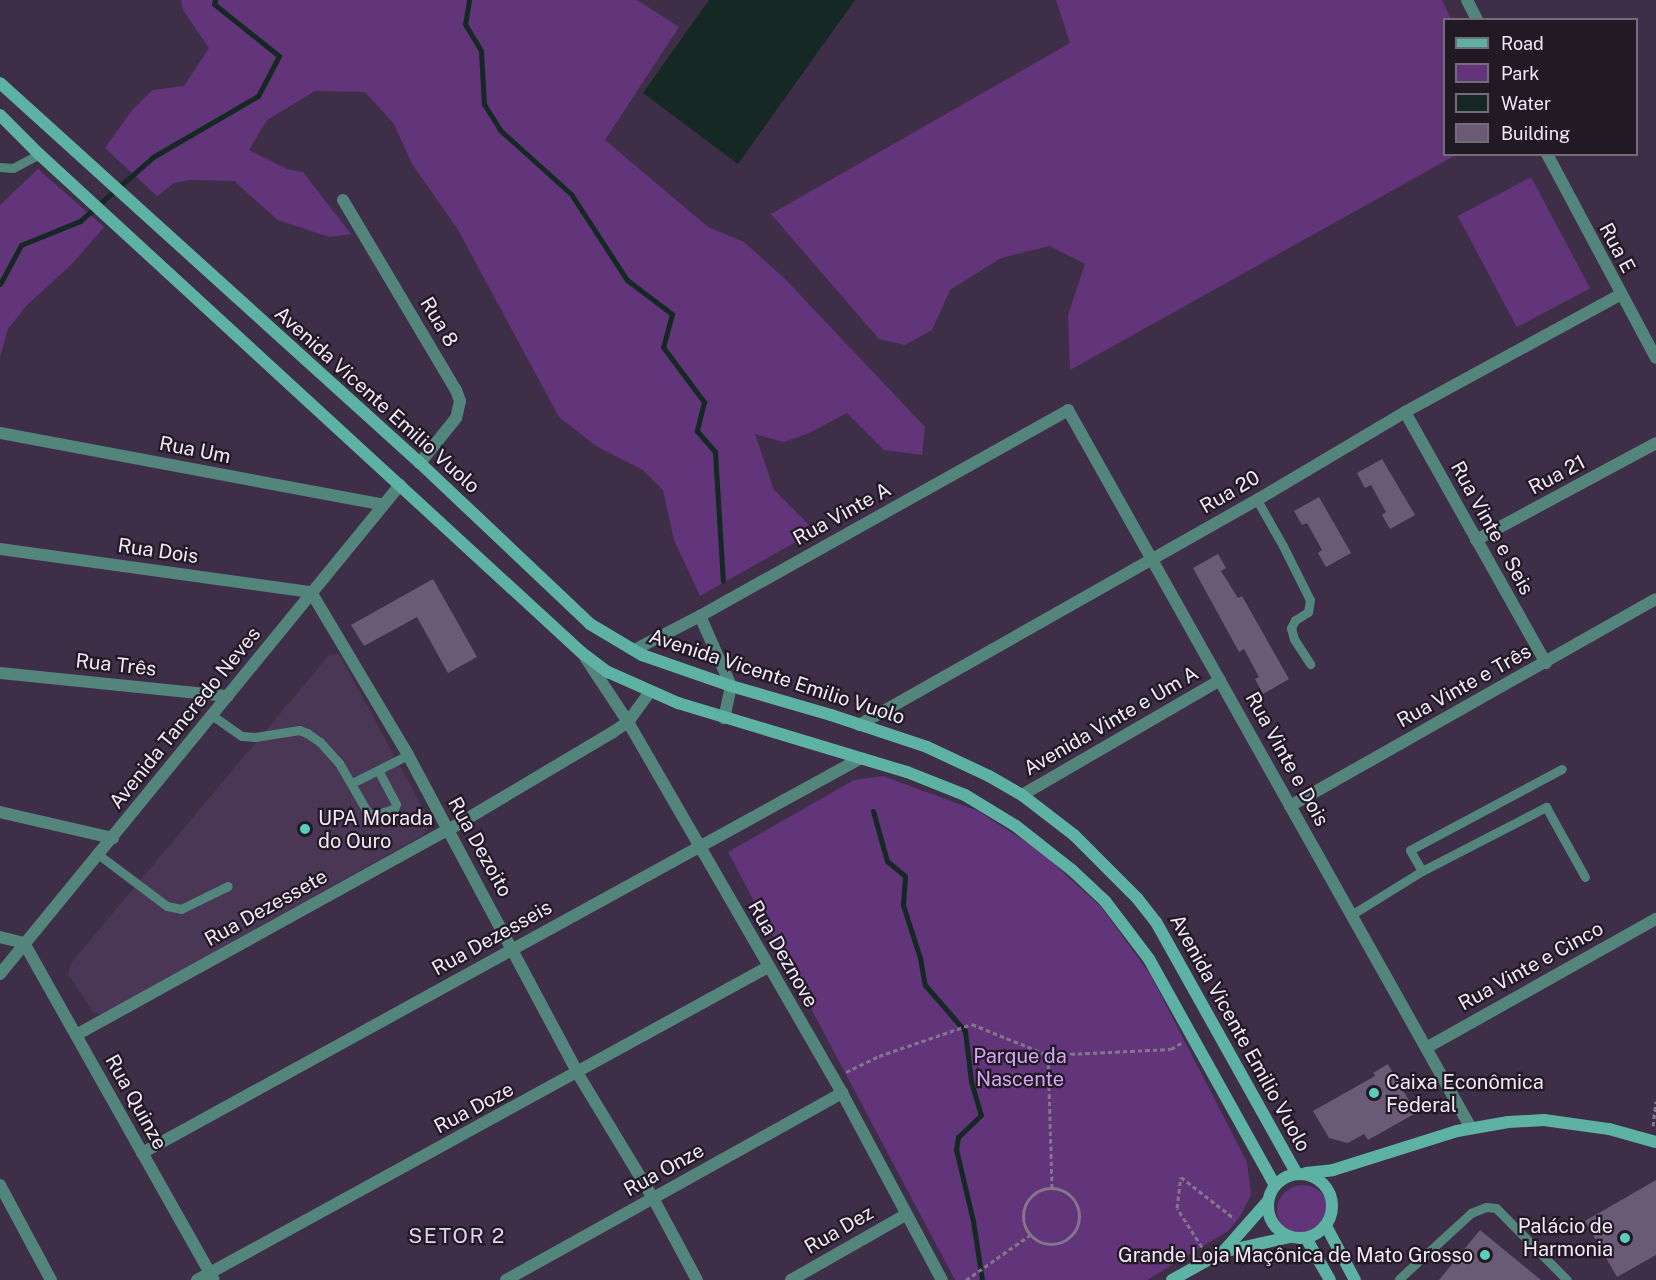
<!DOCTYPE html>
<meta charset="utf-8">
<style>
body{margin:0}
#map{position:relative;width:1656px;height:1280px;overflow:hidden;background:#3e2e47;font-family:"Public Sans",sans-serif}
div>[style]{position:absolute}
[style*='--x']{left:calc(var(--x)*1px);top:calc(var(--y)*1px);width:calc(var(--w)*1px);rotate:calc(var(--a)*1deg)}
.built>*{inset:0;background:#493755}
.green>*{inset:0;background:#62357b;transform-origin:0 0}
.round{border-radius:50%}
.water>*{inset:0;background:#152824}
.stream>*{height:5px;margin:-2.5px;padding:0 2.5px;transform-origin:2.5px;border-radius:2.5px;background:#152824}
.building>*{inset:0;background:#6b5a76}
.path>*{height:3px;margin-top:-1.5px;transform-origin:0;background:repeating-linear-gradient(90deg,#83758b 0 4.5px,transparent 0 7.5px)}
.path>.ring{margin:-1.5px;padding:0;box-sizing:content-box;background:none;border:3px solid #83758b;border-radius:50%}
.lane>*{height:9px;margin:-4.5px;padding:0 4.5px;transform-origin:4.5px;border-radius:4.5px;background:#53857c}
.street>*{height:12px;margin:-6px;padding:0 6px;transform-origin:6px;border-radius:6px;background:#53857c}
.secondary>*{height:12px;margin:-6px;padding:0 6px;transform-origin:6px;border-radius:6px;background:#5eb2a3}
.secondary>.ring{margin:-6px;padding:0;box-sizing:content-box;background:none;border:12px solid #5eb2a3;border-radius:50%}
.dots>*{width:16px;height:16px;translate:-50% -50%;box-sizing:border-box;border:3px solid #211a25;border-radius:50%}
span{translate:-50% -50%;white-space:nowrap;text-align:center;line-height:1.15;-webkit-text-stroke:4.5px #211a25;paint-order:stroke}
.street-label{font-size:20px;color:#f2e8f9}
.poi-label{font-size:20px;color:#f2e8f9}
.left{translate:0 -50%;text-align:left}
.right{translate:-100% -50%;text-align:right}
.park-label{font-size:20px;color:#d8a6f8}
.neighbourhood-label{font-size:21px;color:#e4d1f1;letter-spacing:1.5px}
.legend{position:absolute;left:1443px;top:18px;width:195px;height:138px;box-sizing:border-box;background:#211a25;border:2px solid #756c7a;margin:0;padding:8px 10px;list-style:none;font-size:18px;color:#f2e8f9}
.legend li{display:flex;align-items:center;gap:12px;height:30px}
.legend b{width:30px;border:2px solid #756c7a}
</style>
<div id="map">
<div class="built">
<div style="clip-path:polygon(339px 654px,431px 823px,423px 835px,102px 1015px,93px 1012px,68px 974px,71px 963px,329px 655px)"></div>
</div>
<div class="green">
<div style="clip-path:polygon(181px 0,637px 0,679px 27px,605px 140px,708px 227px,744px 242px,786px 280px,925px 427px,922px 455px,884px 450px,847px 413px,809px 433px,784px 442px,755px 434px,774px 490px,815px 531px,700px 596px,674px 540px,663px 490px,643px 470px,596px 446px,559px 417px,457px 228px,412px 164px,394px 124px,365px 92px,315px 91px,267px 120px,249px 150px,287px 169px,303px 172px,351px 234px,329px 237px,278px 220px,234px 181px,190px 180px,174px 183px,157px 196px,105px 148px,133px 109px,153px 90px,184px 86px,209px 48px,183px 10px)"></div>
<div style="clip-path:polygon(1056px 0,1442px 0,1451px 19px,1444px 20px,1444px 154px,1456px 155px,1070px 370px,1068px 315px,1085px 264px,1050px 246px,1001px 258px,950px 290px,932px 330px,905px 345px,879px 339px,771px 214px,1070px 43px)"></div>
<div style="clip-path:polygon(38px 169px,104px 227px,72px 264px,26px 306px,8px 329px,0 357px,0 205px)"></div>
<div style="left:1531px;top:177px;width:126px;height:83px;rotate:62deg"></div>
<div style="clip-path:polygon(883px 776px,978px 811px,1040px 851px,1101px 907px,1150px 974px,1247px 1162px,1251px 1195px,1239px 1218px,1228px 1231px,1147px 1280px,955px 1280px,728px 852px,854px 780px)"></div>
<div class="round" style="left:1277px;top:1185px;width:52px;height:52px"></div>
</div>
<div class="water">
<div style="clip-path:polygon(709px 0,855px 0,738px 164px,643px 93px)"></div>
</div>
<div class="stream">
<div style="--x:469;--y:0;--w:24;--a:99"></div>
<div style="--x:465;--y:24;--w:31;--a:59"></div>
<div style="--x:481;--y:51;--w:53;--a:86.8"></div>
<div style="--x:484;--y:104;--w:31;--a:58"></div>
<div style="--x:500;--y:130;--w:96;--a:42"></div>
<div style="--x:571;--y:194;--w:103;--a:56.9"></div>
<div style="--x:627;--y:280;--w:56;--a:37.1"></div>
<div style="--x:672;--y:314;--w:34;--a:105"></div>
<div style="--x:663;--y:347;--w:69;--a:53.3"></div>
<div style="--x:704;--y:402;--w:30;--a:104"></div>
<div style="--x:697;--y:431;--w:28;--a:49"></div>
<div style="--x:715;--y:452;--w:129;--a:86.5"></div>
<div style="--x:0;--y:284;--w:44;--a:-61.7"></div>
<div style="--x:21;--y:245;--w:64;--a:-22.1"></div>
<div style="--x:80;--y:221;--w:97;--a:-41.2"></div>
<div style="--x:153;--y:157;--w:121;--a:-30.2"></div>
<div style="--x:258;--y:96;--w:45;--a:-62.3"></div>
<div style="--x:279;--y:56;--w:83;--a:-141.3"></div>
<div style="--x:214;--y:4;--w:4;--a:-76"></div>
<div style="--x:873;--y:811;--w:52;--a:74.4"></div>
<div style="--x:887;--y:861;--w:23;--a:40"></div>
<div style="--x:905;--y:876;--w:29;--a:94"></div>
<div style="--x:903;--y:905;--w:56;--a:72.2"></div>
<div style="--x:920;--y:958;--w:27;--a:80"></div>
<div style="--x:925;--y:985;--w:61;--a:49"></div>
<div style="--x:965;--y:1031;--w:50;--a:83.2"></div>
<div style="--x:971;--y:1081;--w:35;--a:74"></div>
<div style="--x:981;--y:1115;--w:32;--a:136"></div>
<div style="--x:958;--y:1137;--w:12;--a:99"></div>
<div style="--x:956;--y:1149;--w:74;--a:76.7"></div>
<div style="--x:973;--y:1221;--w:60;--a:81.3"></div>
</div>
<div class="building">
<div style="clip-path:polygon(1382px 459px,1415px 515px,1390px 529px,1382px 515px,1386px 512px,1371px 485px,1365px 488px,1357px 473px)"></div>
<div style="clip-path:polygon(1319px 497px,1351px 553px,1326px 567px,1318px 553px,1322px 550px,1307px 523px,1302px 525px,1294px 511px)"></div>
<div style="clip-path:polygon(1218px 554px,1226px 568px,1221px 571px,1238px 598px,1242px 596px,1289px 679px,1263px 694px,1255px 679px,1259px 677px,1244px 649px,1239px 652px,1193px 568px)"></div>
<div style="clip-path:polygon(433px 579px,477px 657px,448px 673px,417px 617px,364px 646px,351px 625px)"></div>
<div style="clip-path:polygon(1388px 1064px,1416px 1113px,1368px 1140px,1364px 1134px,1348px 1143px,1329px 1138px,1313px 1111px,1375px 1076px,1373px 1073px)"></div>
<div style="clip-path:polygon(1656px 1180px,1656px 1255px,1617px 1277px,1585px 1221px)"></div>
<div style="clip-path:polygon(1480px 1230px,1541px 1280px,1439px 1280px)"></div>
</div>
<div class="path">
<div style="--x:846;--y:1072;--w:37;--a:-26"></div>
<div style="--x:879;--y:1056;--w:98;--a:-19"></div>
<div style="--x:972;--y:1024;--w:82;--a:22.2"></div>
<div style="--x:1653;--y:1126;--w:25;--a:-83"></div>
<div class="ring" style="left:1023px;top:1188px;width:53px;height:53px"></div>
<div style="--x:1052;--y:1188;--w:133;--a:-91.7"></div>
<div style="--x:1048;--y:1055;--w:123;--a:-2.8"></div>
<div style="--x:1171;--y:1049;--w:12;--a:-31"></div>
<div style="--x:1202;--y:1247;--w:46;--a:-122.7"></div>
<div style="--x:1177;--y:1208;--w:31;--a:-83"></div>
<div style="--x:1181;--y:1177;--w:68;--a:37.9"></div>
<div style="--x:966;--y:1280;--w:78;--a:-35.1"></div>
</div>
<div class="lane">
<div style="--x:0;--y:167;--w:13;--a:4"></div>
<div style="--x:13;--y:168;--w:30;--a:-28"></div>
<div style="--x:1257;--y:500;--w:53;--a:60.5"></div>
<div style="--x:1283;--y:546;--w:60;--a:63.4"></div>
<div style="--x:1310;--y:600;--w:12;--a:99"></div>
<div style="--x:1308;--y:612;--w:15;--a:148"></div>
<div style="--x:1295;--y:620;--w:9;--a:117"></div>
<div style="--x:1291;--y:628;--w:11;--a:75"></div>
<div style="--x:1294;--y:639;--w:30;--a:57"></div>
<div style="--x:213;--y:716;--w:35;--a:35"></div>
<div style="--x:242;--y:736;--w:13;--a:4"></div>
<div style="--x:255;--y:737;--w:45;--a:-9"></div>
<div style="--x:299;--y:730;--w:9;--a:21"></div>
<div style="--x:307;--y:733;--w:16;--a:35"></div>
<div style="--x:320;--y:742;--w:28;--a:48"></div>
<div style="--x:339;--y:763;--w:58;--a:59.9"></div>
<div style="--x:368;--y:813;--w:6;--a:18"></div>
<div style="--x:374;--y:815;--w:21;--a:-17"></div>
<div style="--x:394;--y:809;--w:5;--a:-68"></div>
<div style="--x:396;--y:804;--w:38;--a:-118"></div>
<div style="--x:352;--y:783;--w:63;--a:-26.6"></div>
<div style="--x:99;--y:855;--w:85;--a:36.9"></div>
<div style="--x:167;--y:906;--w:14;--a:12"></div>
<div style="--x:181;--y:909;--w:52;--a:-26.1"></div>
<div style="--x:1422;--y:871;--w:140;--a:-27.3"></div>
<div style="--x:1546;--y:807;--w:80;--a:60.9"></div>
<div style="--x:1351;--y:915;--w:84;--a:-31.8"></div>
<div style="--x:1422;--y:871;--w:24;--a:-120"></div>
<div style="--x:1410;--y:850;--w:172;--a:-28.1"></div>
<div style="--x:1399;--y:1279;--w:98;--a:-42.5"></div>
<div style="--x:1471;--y:1213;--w:16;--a:-22"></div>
<div style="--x:1486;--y:1207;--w:10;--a:6"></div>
<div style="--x:1496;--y:1208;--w:101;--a:45.4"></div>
</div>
<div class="street">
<div style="--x:1467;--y:0;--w:22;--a:63"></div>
<div style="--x:1547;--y:154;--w:231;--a:61.9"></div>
<div style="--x:343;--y:200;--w:221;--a:59.3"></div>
<div style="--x:456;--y:390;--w:12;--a:70"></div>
<div style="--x:460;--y:401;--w:17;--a:103"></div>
<div style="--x:456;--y:418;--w:58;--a:128.7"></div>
<div style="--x:1405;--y:412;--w:288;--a:60.7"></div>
<div style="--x:0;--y:433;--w:390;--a:10.6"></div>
<div style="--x:1476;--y:540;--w:204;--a:-28.3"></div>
<div style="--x:0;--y:549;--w:314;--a:7.9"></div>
<div style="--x:311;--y:592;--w:190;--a:59.2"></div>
<div style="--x:408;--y:755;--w:361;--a:61.9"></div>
<div style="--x:578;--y:1074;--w:145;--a:58.8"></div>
<div style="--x:653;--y:1198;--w:93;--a:61.8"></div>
<div style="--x:700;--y:616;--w:77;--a:66.1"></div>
<div style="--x:731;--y:686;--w:33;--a:102"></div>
<div style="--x:634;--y:650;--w:74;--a:-27.3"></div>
<div style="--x:700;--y:616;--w:422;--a:-29.2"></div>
<div style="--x:1068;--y:410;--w:823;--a:60.7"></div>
<div style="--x:583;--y:654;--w:82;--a:56.5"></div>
<div style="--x:628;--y:722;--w:428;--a:60"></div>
<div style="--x:842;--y:1093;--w:212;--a:61.9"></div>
<div style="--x:0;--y:673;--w:229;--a:5.8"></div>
<div style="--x:859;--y:725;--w:457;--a:-29.5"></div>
<div style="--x:1257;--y:500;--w:172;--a:-30.7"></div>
<div style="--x:1405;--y:412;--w:245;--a:-28.6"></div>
<div style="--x:1022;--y:795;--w:229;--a:-30.1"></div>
<div style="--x:1290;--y:806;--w:420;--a:-29.5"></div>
<div style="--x:0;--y:812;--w:116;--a:13"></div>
<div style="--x:0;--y:937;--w:25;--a:14"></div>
<div style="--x:24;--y:943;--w:386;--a:60.6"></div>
<div style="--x:0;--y:974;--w:632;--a:-50.72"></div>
<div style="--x:76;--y:1035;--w:425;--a:-28.9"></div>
<div style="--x:448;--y:830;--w:192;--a:-30.7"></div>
<div style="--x:613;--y:732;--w:18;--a:-34"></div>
<div style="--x:628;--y:722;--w:37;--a:-54"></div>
<div style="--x:1426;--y:1048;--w:264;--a:-29.3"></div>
<div style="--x:142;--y:1153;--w:820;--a:-28.78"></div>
<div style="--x:0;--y:1185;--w:108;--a:61.8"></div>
<div style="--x:197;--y:1280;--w:651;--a:-28.73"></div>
<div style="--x:506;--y:1280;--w:385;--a:-29.1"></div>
<div style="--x:791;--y:1280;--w:133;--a:-29.6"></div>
</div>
<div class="secondary">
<div style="--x:0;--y:83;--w:566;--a:42.14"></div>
<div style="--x:420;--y:463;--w:234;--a:43.4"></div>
<div style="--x:590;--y:624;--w:61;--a:30.8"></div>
<div style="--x:642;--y:655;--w:94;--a:19.2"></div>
<div style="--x:731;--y:686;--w:104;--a:16.2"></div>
<div style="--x:831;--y:715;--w:101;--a:18.4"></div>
<div style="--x:927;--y:747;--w:68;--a:25.1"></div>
<div style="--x:989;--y:776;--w:38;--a:30"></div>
<div style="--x:1022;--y:795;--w:66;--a:37.6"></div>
<div style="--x:1074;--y:835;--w:89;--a:45"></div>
<div style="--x:1137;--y:898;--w:31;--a:52"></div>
<div style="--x:1156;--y:922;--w:287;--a:60.8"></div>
<div style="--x:0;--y:115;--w:55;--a:45"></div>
<div style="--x:39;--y:154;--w:736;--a:42.58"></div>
<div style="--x:581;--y:652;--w:34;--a:37"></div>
<div style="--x:608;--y:672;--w:77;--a:23.9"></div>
<div style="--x:678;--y:703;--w:239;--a:16.8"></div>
<div style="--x:907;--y:772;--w:62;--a:21.6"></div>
<div style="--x:965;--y:795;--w:60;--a:31.3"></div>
<div style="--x:1016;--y:826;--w:71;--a:38.2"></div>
<div style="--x:1072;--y:870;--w:45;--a:43.2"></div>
<div style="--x:1105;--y:901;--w:73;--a:52.8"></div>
<div style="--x:1149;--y:959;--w:259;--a:60.9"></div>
<div style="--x:1306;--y:1173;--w:27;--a:-6"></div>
<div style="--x:1333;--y:1170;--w:130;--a:-17.5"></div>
<div style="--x:1457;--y:1131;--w:52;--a:-10"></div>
<div style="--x:1508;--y:1122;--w:36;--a:-3"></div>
<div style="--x:1544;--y:1120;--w:66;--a:7.9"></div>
<div style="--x:1609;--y:1129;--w:49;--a:15.5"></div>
<div class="ring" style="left:1268px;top:1174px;width:52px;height:52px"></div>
<div style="--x:1326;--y:1226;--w:61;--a:61.8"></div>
<div style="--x:1306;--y:1238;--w:48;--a:60.3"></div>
<div style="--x:1223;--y:1252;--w:68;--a:-48.6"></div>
<div style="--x:1172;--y:1280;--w:57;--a:-29.2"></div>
<div style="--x:1222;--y:1252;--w:70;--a:-12.4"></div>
</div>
<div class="dots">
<div style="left:305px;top:829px;background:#5bcebb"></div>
<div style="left:1374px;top:1093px;background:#5bcebb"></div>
<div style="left:1625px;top:1238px;background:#5bcebb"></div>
<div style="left:1485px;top:1255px;background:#5bcebb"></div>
</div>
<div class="street-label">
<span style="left:1617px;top:248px;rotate:62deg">Rua E</span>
<span style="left:439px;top:322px;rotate:59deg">Rua 8</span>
<span style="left:377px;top:400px;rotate:42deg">Avenida Vicente Emilio Vuolo</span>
<span style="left:195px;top:450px;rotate:11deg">Rua Um</span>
<span style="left:1557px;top:475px;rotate:-28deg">Rua 21</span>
<span style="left:1230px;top:492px;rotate:-30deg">Rua 20</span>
<span style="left:842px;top:514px;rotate:-29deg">Rua Vinte A</span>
<span style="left:1492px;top:528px;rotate:61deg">Rua Vinte e Seis</span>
<span style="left:158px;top:551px;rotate:8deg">Rua Dois</span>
<span style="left:116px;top:665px;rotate:6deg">Rua Três</span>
<span style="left:777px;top:677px;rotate:18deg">Avenida Vicente Emilio Vuolo</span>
<span style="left:1464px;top:686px;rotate:-29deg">Rua Vinte e Três</span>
<span style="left:185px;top:718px;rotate:-51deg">Avenida Tancredo Neves</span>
<span style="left:1111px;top:721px;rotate:-30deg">Avenida Vinte e Um A</span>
<span style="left:1287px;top:759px;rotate:61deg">Rua Vinte e Dois</span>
<span style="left:480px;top:847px;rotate:61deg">Rua Dezoito</span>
<span style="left:266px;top:908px;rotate:-29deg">Rua Dezessete</span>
<span style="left:492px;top:938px;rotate:-29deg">Rua Dezesseis</span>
<span style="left:783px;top:954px;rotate:60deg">Rua Deznove</span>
<span style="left:1531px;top:966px;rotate:-29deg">Rua Vinte e Cinco</span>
<span style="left:1240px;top:1033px;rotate:61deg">Avenida Vicente Emilio Vuolo</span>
<span style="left:136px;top:1102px;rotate:61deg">Rua Quinze</span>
<span style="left:474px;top:1108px;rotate:-28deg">Rua Doze</span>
<span style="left:664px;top:1170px;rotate:-29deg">Rua Onze</span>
<span style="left:839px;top:1230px;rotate:-30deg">Rua Dez</span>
</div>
<div class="poi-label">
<span class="left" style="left:318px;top:830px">UPA Morada<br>do Ouro</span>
<span class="left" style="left:1386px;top:1094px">Caixa Econômica<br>Federal</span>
<span class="right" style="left:1613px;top:1238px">Palácio de<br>Harmonia</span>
<span class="right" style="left:1473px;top:1255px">Grande Loja Maçônica de Mato Grosso</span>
</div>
<div class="park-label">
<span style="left:1020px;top:1068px">Parque da<br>Nascente</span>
</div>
<div class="neighbourhood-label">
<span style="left:457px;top:1236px">SETOR 2</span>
</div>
<ul class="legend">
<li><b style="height:8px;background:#5eb2a3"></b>Road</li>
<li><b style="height:16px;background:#62357b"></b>Park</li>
<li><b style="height:16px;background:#152824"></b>Water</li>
<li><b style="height:16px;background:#6b5a76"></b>Building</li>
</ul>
</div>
